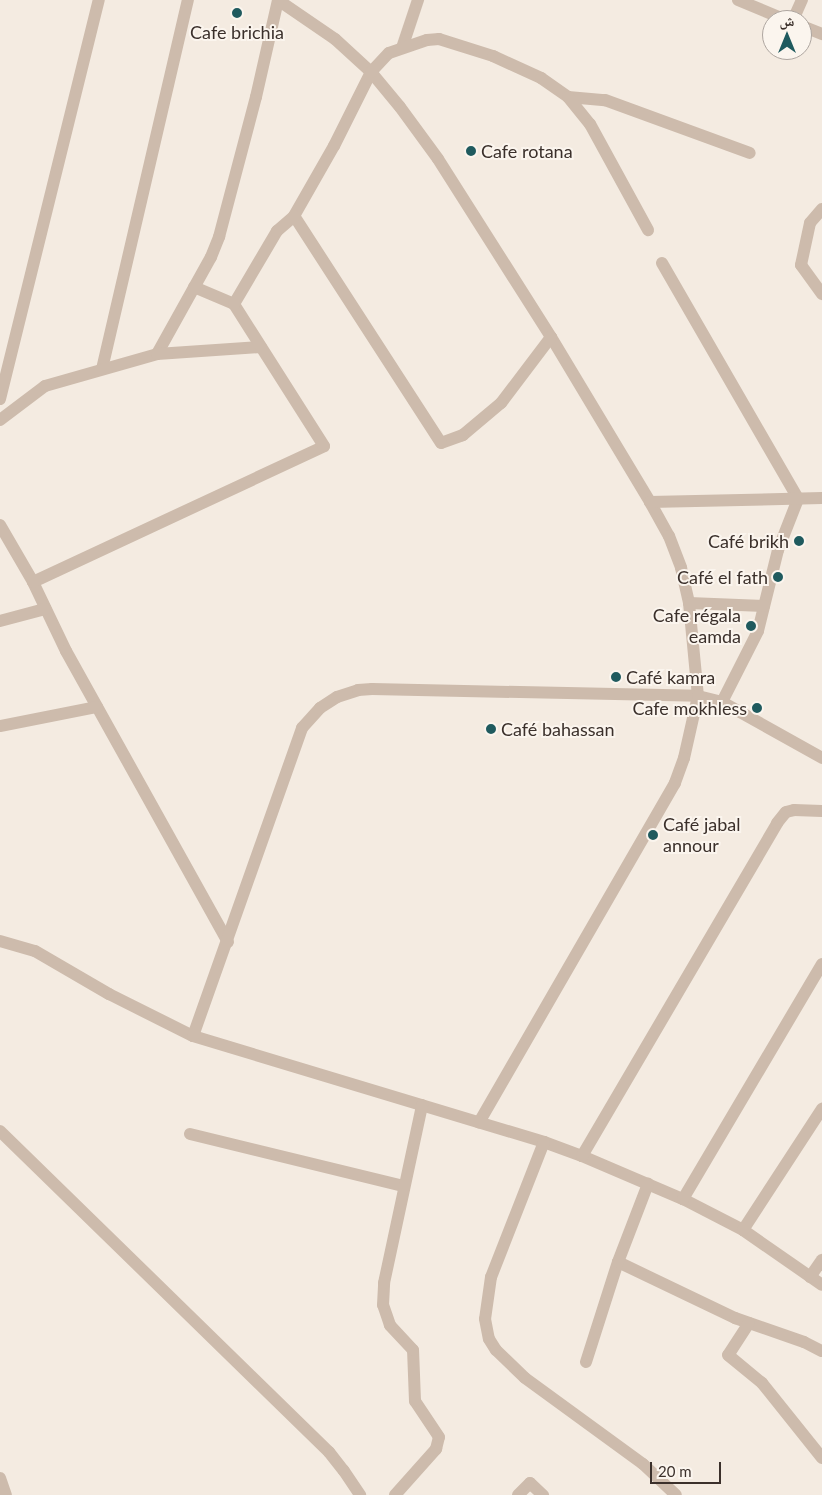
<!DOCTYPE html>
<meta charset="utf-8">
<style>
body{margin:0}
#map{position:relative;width:822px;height:1495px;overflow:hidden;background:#f4ebe1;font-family:Lato,"Noto Naskh Arabic",sans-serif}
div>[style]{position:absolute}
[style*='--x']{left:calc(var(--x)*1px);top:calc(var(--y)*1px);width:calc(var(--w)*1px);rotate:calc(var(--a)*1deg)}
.minor>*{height:12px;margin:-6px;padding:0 6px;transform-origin:6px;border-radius:6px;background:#cdbbac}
.dots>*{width:14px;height:14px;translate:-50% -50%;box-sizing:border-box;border:2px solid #fbf5ee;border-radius:50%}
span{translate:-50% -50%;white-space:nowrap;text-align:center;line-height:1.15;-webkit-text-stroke:4px #fbf5ee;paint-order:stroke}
.poi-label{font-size:18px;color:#3b302b}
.left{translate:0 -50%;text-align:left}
.right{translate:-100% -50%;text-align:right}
.north{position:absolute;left:762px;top:10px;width:50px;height:50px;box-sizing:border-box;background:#fbf5ee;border:1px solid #aea6a0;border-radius:50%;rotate:0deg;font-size:14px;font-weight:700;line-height:20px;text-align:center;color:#3b302b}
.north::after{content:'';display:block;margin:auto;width:18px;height:22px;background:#1f5a5e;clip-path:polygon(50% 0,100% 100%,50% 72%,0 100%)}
.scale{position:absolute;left:650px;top:1462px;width:71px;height:22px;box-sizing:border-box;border:2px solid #3b302b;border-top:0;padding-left:6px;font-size:15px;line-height:18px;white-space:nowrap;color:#3b302b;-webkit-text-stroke:4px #fbf5ee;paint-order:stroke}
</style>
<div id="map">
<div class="minor">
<div style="--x:278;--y:0;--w:69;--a:34.4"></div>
<div style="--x:335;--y:39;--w:49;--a:42.5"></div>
<div style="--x:371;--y:72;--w:45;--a:50.4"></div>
<div style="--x:400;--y:107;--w:64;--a:53.8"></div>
<div style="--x:438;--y:159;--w:211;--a:57.6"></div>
<div style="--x:551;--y:337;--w:192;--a:59"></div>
<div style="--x:650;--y:502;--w:39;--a:61"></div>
<div style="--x:669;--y:536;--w:34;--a:69"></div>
<div style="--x:681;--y:568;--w:36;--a:77"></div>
<div style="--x:689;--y:603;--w:93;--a:84.5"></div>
<div style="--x:698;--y:696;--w:64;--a:102.7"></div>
<div style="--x:684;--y:758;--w:27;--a:110"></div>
<div style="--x:675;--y:783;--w:392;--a:120"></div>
<div style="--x:738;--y:0;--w:52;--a:22.6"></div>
<div style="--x:793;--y:20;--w:22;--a:-66"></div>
<div style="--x:802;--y:26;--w:22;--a:22"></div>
<div style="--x:402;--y:48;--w:51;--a:-71.6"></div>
<div style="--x:568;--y:97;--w:37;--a:5"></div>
<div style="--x:605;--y:100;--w:154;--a:20.1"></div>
<div style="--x:822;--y:209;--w:18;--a:131"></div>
<div style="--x:810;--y:223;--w:43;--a:102.1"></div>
<div style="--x:801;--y:265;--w:36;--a:54"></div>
<div style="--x:662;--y:263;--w:272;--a:60"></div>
<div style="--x:798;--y:499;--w:55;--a:111.4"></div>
<div style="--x:778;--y:550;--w:83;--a:103.9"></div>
<div style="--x:758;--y:631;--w:80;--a:116.9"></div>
<div style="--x:194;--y:287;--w:43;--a:23"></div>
<div style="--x:551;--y:337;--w:83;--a:127.1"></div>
<div style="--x:501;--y:403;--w:50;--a:139.9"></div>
<div style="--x:463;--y:435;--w:23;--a:160"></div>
<div style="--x:441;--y:443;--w:270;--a:-122.9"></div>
<div style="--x:294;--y:216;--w:81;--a:-60.3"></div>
<div style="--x:334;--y:146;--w:83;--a:-63.4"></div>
<div style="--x:371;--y:72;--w:26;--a:-47"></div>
<div style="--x:389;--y:53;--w:40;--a:-18.9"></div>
<div style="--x:427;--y:40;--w:12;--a:-5"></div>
<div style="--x:439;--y:39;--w:57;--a:17.5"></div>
<div style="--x:493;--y:56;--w:53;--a:24.6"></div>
<div style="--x:541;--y:78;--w:33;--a:35"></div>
<div style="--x:568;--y:97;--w:35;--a:51"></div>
<div style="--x:590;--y:124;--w:121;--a:61.3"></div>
<div style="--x:157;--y:354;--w:111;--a:-60.9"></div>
<div style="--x:211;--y:257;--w:22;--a:-68"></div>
<div style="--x:219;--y:237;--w:145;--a:-75.2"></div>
<div style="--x:256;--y:97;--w:99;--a:-77.2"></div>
<div style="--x:102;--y:369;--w:379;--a:-76.9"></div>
<div style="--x:0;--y:399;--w:411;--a:-76.1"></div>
<div style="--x:0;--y:420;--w:56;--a:-37.1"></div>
<div style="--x:45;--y:386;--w:116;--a:-15.9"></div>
<div style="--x:157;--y:354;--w:104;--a:-3.9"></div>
<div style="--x:650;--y:502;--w:172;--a:-1.3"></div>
<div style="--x:0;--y:525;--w:66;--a:59.9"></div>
<div style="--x:33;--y:582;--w:76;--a:64.4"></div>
<div style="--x:66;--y:651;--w:333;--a:60.9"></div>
<div style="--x:33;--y:582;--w:321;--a:-25"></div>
<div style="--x:324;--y:446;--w:168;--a:-122.4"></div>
<div style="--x:234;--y:304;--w:85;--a:-59.5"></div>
<div style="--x:277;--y:231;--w:23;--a:-41"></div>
<div style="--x:689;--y:603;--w:75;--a:2.3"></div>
<div style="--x:0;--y:621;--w:47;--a:-14.9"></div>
<div style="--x:0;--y:726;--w:99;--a:-11.1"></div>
<div style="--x:0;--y:941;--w:36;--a:16"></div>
<div style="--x:35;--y:951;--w:86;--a:30.2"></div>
<div style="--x:109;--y:994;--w:94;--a:26.6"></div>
<div style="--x:193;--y:1036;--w:367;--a:16.8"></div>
<div style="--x:544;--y:1142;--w:40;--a:20.2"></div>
<div style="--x:582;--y:1156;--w:110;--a:23.1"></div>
<div style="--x:683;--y:1199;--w:68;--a:27.3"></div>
<div style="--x:743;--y:1230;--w:96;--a:34.8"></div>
<div style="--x:193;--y:1036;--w:327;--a:-70.5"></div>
<div style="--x:302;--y:728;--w:27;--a:-48"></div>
<div style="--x:320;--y:708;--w:20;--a:-33"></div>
<div style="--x:337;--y:697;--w:22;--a:-18"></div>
<div style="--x:358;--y:690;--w:14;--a:-4"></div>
<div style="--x:372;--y:689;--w:326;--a:1.2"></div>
<div style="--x:698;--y:696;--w:25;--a:14"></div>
<div style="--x:722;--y:702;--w:115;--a:29.2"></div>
<div style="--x:0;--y:1131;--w:460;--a:44.3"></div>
<div style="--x:329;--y:1452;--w:24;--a:52"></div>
<div style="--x:344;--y:1471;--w:29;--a:56"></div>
<div style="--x:190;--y:1134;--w:220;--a:13.7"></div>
<div style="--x:544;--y:1142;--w:145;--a:111.4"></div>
<div style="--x:491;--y:1277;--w:42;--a:98.1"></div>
<div style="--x:485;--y:1319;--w:20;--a:79"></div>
<div style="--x:489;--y:1339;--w:13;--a:58"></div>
<div style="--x:496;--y:1350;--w:40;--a:44"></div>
<div style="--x:525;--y:1378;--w:146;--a:36.1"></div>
<div style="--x:643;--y:1464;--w:45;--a:43.2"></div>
<div style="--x:582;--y:1156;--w:386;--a:-59.6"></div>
<div style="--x:777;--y:823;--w:14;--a:-51"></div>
<div style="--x:786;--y:812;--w:8;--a:-14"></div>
<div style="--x:794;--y:810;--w:28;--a:2"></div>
<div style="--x:683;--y:1199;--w:273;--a:-59.4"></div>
<div style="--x:743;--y:1230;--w:145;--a:-56.9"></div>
<div style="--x:618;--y:1262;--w:130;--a:25.6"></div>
<div style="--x:735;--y:1318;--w:73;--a:19.2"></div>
<div style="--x:804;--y:1342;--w:20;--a:27"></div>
<div style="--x:810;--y:1277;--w:21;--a:-55"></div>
<div style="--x:749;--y:1323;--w:38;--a:123"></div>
<div style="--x:728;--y:1355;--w:44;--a:39.5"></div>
<div style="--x:762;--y:1383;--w:96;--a:51.3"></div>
<div style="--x:586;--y:1362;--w:105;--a:-72.3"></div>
<div style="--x:618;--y:1262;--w:84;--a:-69"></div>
<div style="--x:0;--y:1478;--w:18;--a:71"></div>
<div style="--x:395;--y:1495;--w:62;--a:-48.3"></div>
<div style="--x:436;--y:1449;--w:12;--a:-76"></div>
<div style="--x:439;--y:1437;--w:43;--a:-123.7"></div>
<div style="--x:415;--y:1401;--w:51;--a:-92.2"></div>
<div style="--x:413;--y:1350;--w:34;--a:-133"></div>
<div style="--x:390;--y:1325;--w:21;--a:-109"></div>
<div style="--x:383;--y:1305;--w:22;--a:-87"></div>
<div style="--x:384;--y:1283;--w:182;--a:-77.9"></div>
<div style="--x:518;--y:1495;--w:17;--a:-45"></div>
<div style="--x:530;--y:1483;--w:18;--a:43"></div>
</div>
<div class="dots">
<div style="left:237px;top:13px;background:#1f5a5e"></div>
<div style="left:471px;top:151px;background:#1f5a5e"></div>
<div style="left:799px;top:541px;background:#1f5a5e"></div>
<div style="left:778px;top:577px;background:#1f5a5e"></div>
<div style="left:751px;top:626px;background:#1f5a5e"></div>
<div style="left:616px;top:677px;background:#1f5a5e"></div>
<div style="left:757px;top:708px;background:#1f5a5e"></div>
<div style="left:491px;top:729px;background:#1f5a5e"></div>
<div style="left:653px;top:835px;background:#1f5a5e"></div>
</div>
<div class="poi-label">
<span style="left:237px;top:32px">Cafe brichia</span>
<span class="left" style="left:481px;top:151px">Cafe rotana</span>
<span class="right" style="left:789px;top:541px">Café brikh</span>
<span class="right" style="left:768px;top:577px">Café el fath</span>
<span class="right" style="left:741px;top:626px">Cafe régala<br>eamda</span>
<span class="left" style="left:626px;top:677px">Café kamra</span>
<span class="right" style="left:747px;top:708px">Cafe mokhless</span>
<span class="left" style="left:501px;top:729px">Café bahassan</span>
<span class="left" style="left:663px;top:835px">Café jabal<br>annour</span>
</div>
<div class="north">ش</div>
<div class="scale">20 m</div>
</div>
